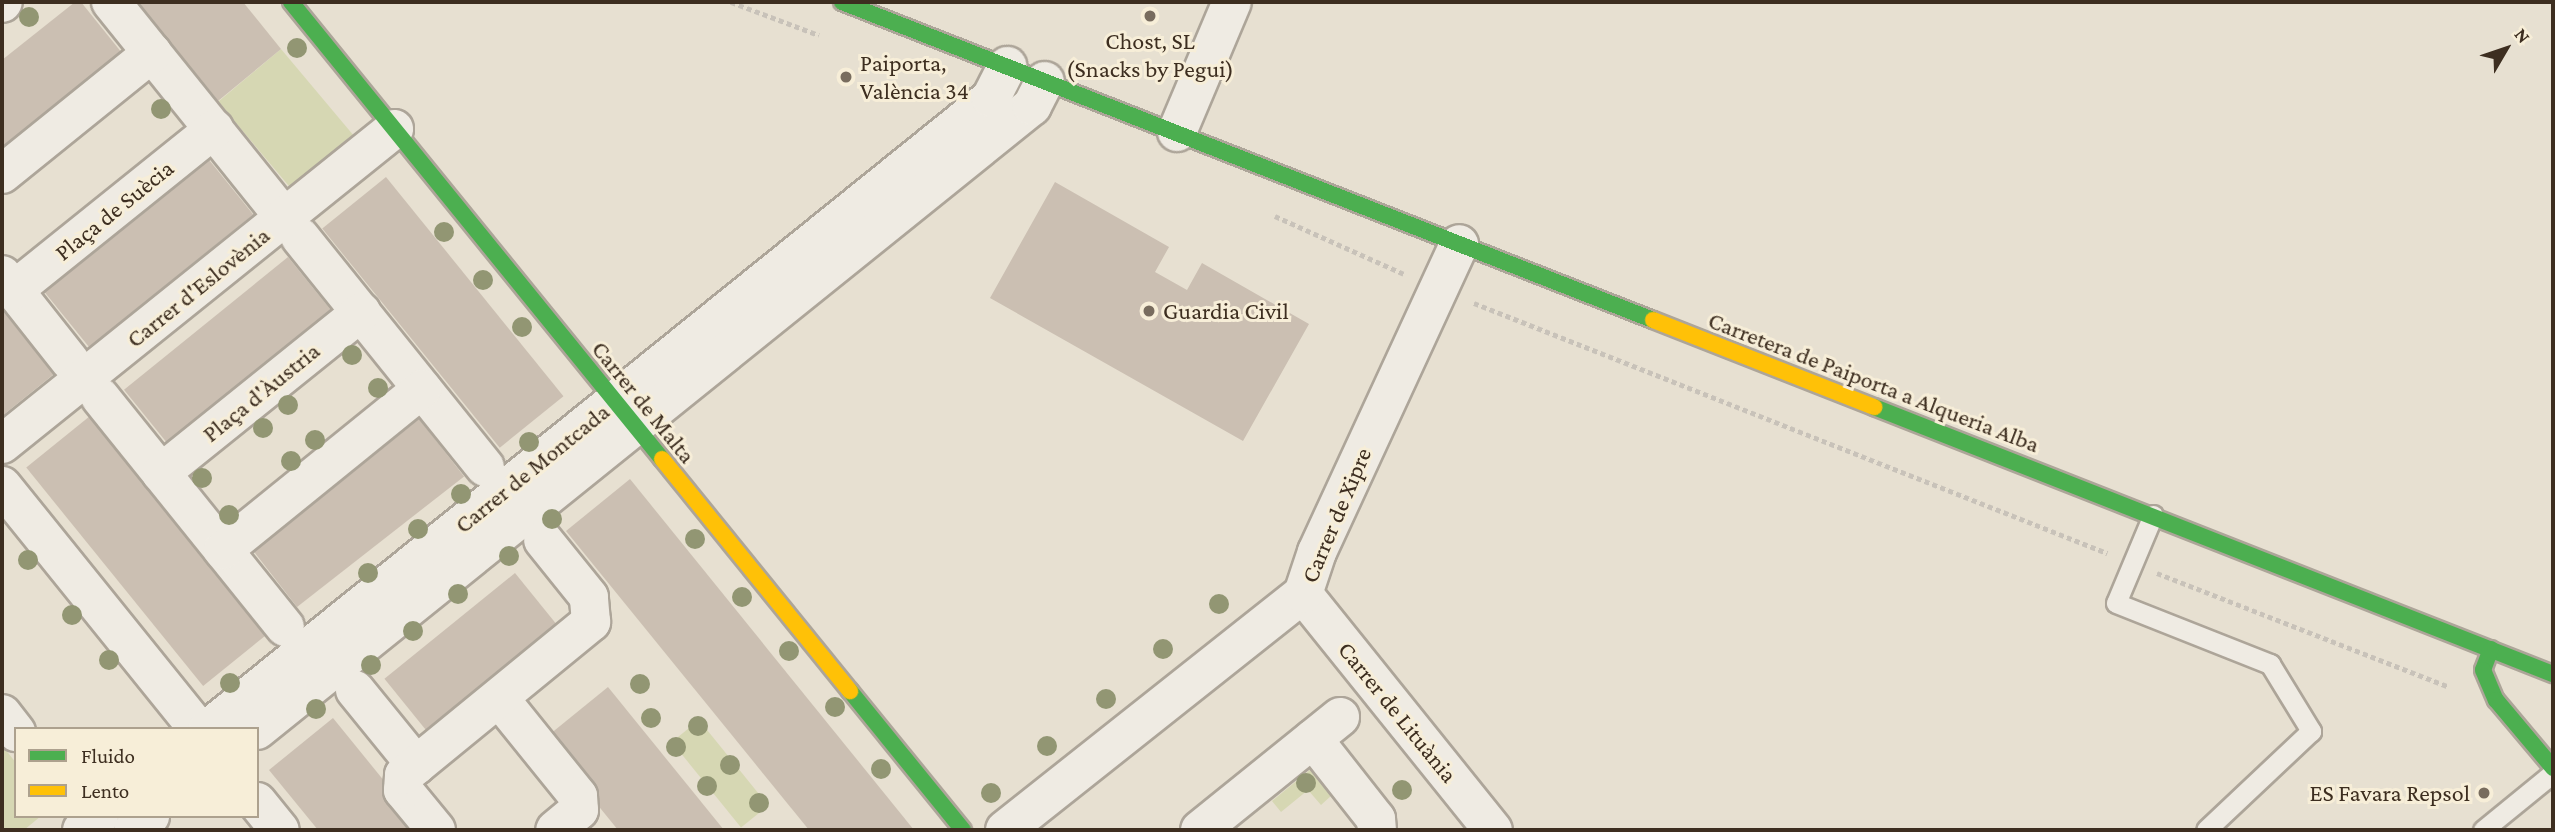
<!DOCTYPE html>
<meta charset="utf-8">
<style>
body{margin:0}
#map{position:relative;width:2555px;height:832px;overflow:hidden;background:#e7e0d1;font-family:"Crimson Pro",serif}
div>[style]{position:absolute}
[style*='--x']{left:calc(var(--x)*1px);top:calc(var(--y)*1px);width:calc(var(--w)*1px);rotate:calc(var(--a)*1deg)}
.green>*{inset:0;background:#d6d7b3;transform-origin:0 0}
.building>*{inset:0;background:#cbbfb2;transform-origin:0 0}
.path>*{height:4.5px;margin-top:-2.25px;transform-origin:0;background:repeating-linear-gradient(90deg,#c8c2b9 0 5px,transparent 0 8.5px)}
.roads{filter:drop-shadow(2px 0 #ada599) drop-shadow(-2px 0 #ada599) drop-shadow(0 2px #ada599) drop-shadow(0 -2px #ada599)}
.lane>*{height:19px;margin:-9.5px;padding:0 9.5px;transform-origin:9.5px;border-radius:9.5px;background:#efebe3}
.street>*{height:38px;margin:-19px;padding:0 19px;transform-origin:19px;border-radius:19px;background:#efebe3}
.fast>*{height:16px;margin:-8px;padding:0 8px;transform-origin:8px;border-radius:8px;background:#4caf50}
.slow>*{height:16px;margin:-8px;padding:0 8px;transform-origin:8px;border-radius:8px;background:#ffc107}
.trees>*{width:20px;height:20px;margin:-10px;border-radius:50%;background:#929673}
.dots>*{width:19px;height:19px;translate:-50% -50%;box-sizing:border-box;border:4px solid #f7eed8;border-radius:50%}
span{translate:-50% -50%;white-space:nowrap;text-align:center;line-height:1.15;-webkit-text-stroke:6px #f7eed8;paint-order:stroke}
.poi-label{font-size:24px;color:#3d2e20}
.left{translate:0 -50%;text-align:left}
.right{translate:-100% -50%;text-align:right}
.street-label{font-size:24px;color:#3d2e20}
.frame{position:absolute;inset:0;border:4px solid #3d2e20;pointer-events:none}
.legend{position:absolute;left:14px;top:727px;width:245px;height:91px;box-sizing:border-box;background:#f7eed8;border:2px solid #ada18e;margin:0;padding:9px 12px;list-style:none;font-size:21px;color:#3d2e20}
.legend li{display:flex;align-items:center;gap:14px;height:35px}
.legend b{width:35px;border:2px solid #ada18e}
.north{position:absolute;left:2471px;top:14px;width:70px;height:70px;-webkit-text-stroke:5px #f7eed8;paint-order:stroke;rotate:51deg;font-size:19px;font-weight:700;line-height:28px;text-align:center;color:#3d2e20}
.north::after{content:'';display:block;margin:auto;width:24px;height:32px;background:#3d2e20;clip-path:polygon(50% 0,100% 100%,50% 72%,0 100%)}
</style>
<div id="map">
<div class="green">
<div style="left:281px;top:49px;width:112px;height:82px;rotate:50deg"></div>
<div style="left:699px;top:720px;width:110px;height:35px;rotate:51deg"></div>
<div style="clip-path:polygon(2px 745px,16px 763px,16px 816px,41px 816px,24px 830px,2px 830px)"></div>
<div style="clip-path:polygon(1311px 769px,1332px 795px,1321px 805px,1308px 790px,1281px 812px,1272px 801px)"></div>
</div>
<div class="building">
<div style="clip-path:polygon(75px 2px,81px 2px,130px 63px,2px 165px,2px 60px)"></div>
<div style="clip-path:polygon(137px 2px,243px 2px,281px 49px,218px 101px)"></div>
<div style="left:201px;top:150px;width:83px;height:211px;rotate:51deg"></div>
<div style="left:386px;top:177px;width:282px;height:82px;rotate:51deg"></div>
<div style="clip-path:polygon(1055px 182px,1169px 247px,1155px 272px,1187px 290px,1202px 263px,1309px 324px,1243px 441px,990px 298px)"></div>
<div style="left:288px;top:257px;width:82px;height:211px;rotate:51deg"></div>
<div style="clip-path:polygon(2px 310px,54px 374px,2px 416px)"></div>
<div style="left:413px;top:411px;width:83px;height:212px;rotate:52deg"></div>
<div style="left:90px;top:416px;width:281px;height:82px;rotate:51deg"></div>
<div style="clip-path:polygon(630px 479px,914px 830px,809px 830px,566px 531px)"></div>
<div style="left:515px;top:573px;width:82px;height:168px;rotate:51deg"></div>
<div style="clip-path:polygon(608px 687px,724px 830px,618px 830px,544px 739px)"></div>
<div style="clip-path:polygon(333px 718px,424px 830px,318px 830px,269px 770px)"></div>
</div>
<div class="path">
<div style="--x:731;--y:2;--w:94;--a:20.6"></div>
<div style="--x:1275;--y:216;--w:141;--a:24.2"></div>
<div style="--x:1474;--y:303;--w:681;--a:21.55"></div>
<div style="--x:2157;--y:573;--w:313;--a:21.3"></div>
</div>
<div class="roads">
<div class="lane">
<div style="--x:2153;--y:515;--w:95;--a:112.8"></div>
<div style="--x:2116;--y:603;--w:166;--a:21.6"></div>
<div style="--x:2270;--y:664;--w:79;--a:58.5"></div>
<div style="--x:2311;--y:731;--w:144;--a:136.7"></div>
<div style="--x:2483;--y:830;--w:90;--a:-39.2"></div>
</div>
<div class="street">
<div style="--x:111;--y:2;--w:260;--a:51.2"></div>
<div style="--x:2;--y:3;--w:1;--a:-45"></div>
<div style="--x:1177;--y:132;--w:141;--a:-67.1"></div>
<div style="--x:2;--y:174;--w:193;--a:-38.9"></div>
<div style="--x:300;--y:237;--w:295;--a:51.2"></div>
<div style="--x:2;--y:275;--w:110;--a:51.7"></div>
<div style="--x:14;--y:290;--w:257;--a:-38.8"></div>
<div style="--x:100;--y:397;--w:295;--a:51.2"></div>
<div style="--x:2;--y:444;--w:503;--a:-38.78"></div>
<div style="--x:161;--y:473;--w:257;--a:-38.8"></div>
<div style="--x:2;--y:486;--w:312;--a:51.1"></div>
<div style="--x:223;--y:550;--w:256;--a:-39"></div>
<div style="--x:1303;--y:594;--w:303;--a:51.2"></div>
<div style="--x:355;--y:690;--w:97;--a:50.9"></div>
<div style="--x:499;--y:698;--w:126;--a:51.1"></div>
<div style="--x:578;--y:796;--w:14;--a:86"></div>
<div style="--x:579;--y:810;--w:31;--a:140"></div>
<div style="--x:2;--y:714;--w:23;--a:52"></div>
<div style="--x:208;--y:729;--w:1006;--a:-38.86"></div>
<div style="--x:991;--y:98;--w:36;--a:-63"></div>
<div style="--x:257;--y:730;--w:995;--a:-38.84"></div>
<div style="--x:1032;--y:106;--w:28;--a:-63"></div>
<div style="--x:1313;--y:739;--w:102;--a:51.8"></div>
<div style="--x:1376;--y:819;--w:11;--a:85"></div>
<div style="--x:257;--y:802;--w:36;--a:51"></div>
<div style="--x:82;--y:830;--w:22;--a:-39"></div>
<div style="--x:133;--y:830;--w:22;--a:-39"></div>
<div style="--x:436;--y:830;--w:52;--a:-129.5"></div>
<div style="--x:403;--y:790;--w:15;--a:-86"></div>
<div style="--x:404;--y:775;--w:242;--a:-39.3"></div>
<div style="--x:591;--y:622;--w:25;--a:-95"></div>
<div style="--x:589;--y:597;--w:73;--a:-128.9"></div>
<div style="--x:1005;--y:830;--w:380;--a:-38.4"></div>
<div style="--x:1303;--y:594;--w:44;--a:-71.6"></div>
<div style="--x:1317;--y:552;--w:339;--a:-65.2"></div>
<div style="--x:1200;--y:830;--w:180;--a:-38.9"></div>
</div>
<div class="fast">
<div style="--x:291;--y:2;--w:589;--a:50.93"></div>
<div style="--x:842;--y:2;--w:871;--a:21.41"></div>
<div style="--x:1874;--y:407;--w:730;--a:21.47"></div>
<div style="--x:2491;--y:649;--w:22;--a:111"></div>
<div style="--x:2483;--y:670;--w:33;--a:67"></div>
<div style="--x:2496;--y:700;--w:89;--a:50"></div>
<div style="--x:850;--y:691;--w:179;--a:50.9"></div>
</div>
<div class="slow">
<div style="--x:1653;--y:320;--w:238;--a:21.5"></div>
<div style="--x:662;--y:459;--w:299;--a:51"></div>
</div>
</div>
<div class="trees">
<div style="left:29px;top:17px"></div>
<div style="left:297px;top:48px"></div>
<div style="left:161px;top:109px"></div>
<div style="left:444px;top:232px"></div>
<div style="left:483px;top:280px"></div>
<div style="left:522px;top:327px"></div>
<div style="left:352px;top:355px"></div>
<div style="left:378px;top:388px"></div>
<div style="left:288px;top:405px"></div>
<div style="left:263px;top:428px"></div>
<div style="left:315px;top:440px"></div>
<div style="left:529px;top:442px"></div>
<div style="left:291px;top:461px"></div>
<div style="left:202px;top:478px"></div>
<div style="left:461px;top:494px"></div>
<div style="left:229px;top:515px"></div>
<div style="left:552px;top:519px"></div>
<div style="left:418px;top:529px"></div>
<div style="left:695px;top:539px"></div>
<div style="left:509px;top:556px"></div>
<div style="left:28px;top:560px"></div>
<div style="left:368px;top:573px"></div>
<div style="left:458px;top:594px"></div>
<div style="left:742px;top:597px"></div>
<div style="left:1219px;top:604px"></div>
<div style="left:72px;top:615px"></div>
<div style="left:413px;top:631px"></div>
<div style="left:1163px;top:649px"></div>
<div style="left:789px;top:651px"></div>
<div style="left:109px;top:660px"></div>
<div style="left:371px;top:665px"></div>
<div style="left:230px;top:683px"></div>
<div style="left:640px;top:684px"></div>
<div style="left:1106px;top:699px"></div>
<div style="left:835px;top:707px"></div>
<div style="left:316px;top:709px"></div>
<div style="left:651px;top:718px"></div>
<div style="left:698px;top:726px"></div>
<div style="left:1047px;top:746px"></div>
<div style="left:676px;top:747px"></div>
<div style="left:730px;top:765px"></div>
<div style="left:881px;top:769px"></div>
<div style="left:1306px;top:783px"></div>
<div style="left:707px;top:786px"></div>
<div style="left:1402px;top:790px"></div>
<div style="left:991px;top:793px"></div>
<div style="left:759px;top:803px"></div>
</div>
<div class="dots">
<div style="left:1150px;top:16px;background:#786c5e"></div>
<div style="left:846px;top:77px;background:#786c5e"></div>
<div style="left:1149px;top:311px;background:#786c5e"></div>
<div style="left:2484px;top:793px;background:#786c5e"></div>
</div>
<div class="poi-label">
<span style="left:1150px;top:55px">Chost, SL<br>(Snacks by Pegui)</span>
<span class="left" style="left:860px;top:77px">Paiporta,<br>València 34</span>
<span class="left" style="left:1163px;top:311px">Guardia Civil</span>
<span class="right" style="left:2470px;top:793px">ES Favara Repsol</span>
</div>
<div class="street-label">
<span style="left:114px;top:210px;rotate:-39deg">Plaça de Suècia</span>
<span style="left:198px;top:287px;rotate:-39deg">Carrer d'Eslovènia</span>
<span style="left:1874px;top:382px;rotate:21deg">Carretera de Paiporta a Alqueria Alba</span>
<span style="left:261px;top:392px;rotate:-39deg">Plaça d'Àustria</span>
<span style="left:644px;top:402px;rotate:51deg">Carrer de Malta</span>
<span style="left:532px;top:468px;rotate:-39deg">Carrer de Montcada</span>
<span style="left:1336px;top:515px;rotate:-67deg">Carrer de Xipre</span>
<span style="left:1398px;top:712px;rotate:51deg">Carrer de Lituània</span>
</div>
<div class="frame"></div>
<ul class="legend">
<li><b style="height:9px;background:#4caf50"></b>Fluido</li>
<li><b style="height:9px;background:#ffc107"></b>Lento</li>
</ul>
<div class="north">N</div>
</div>
